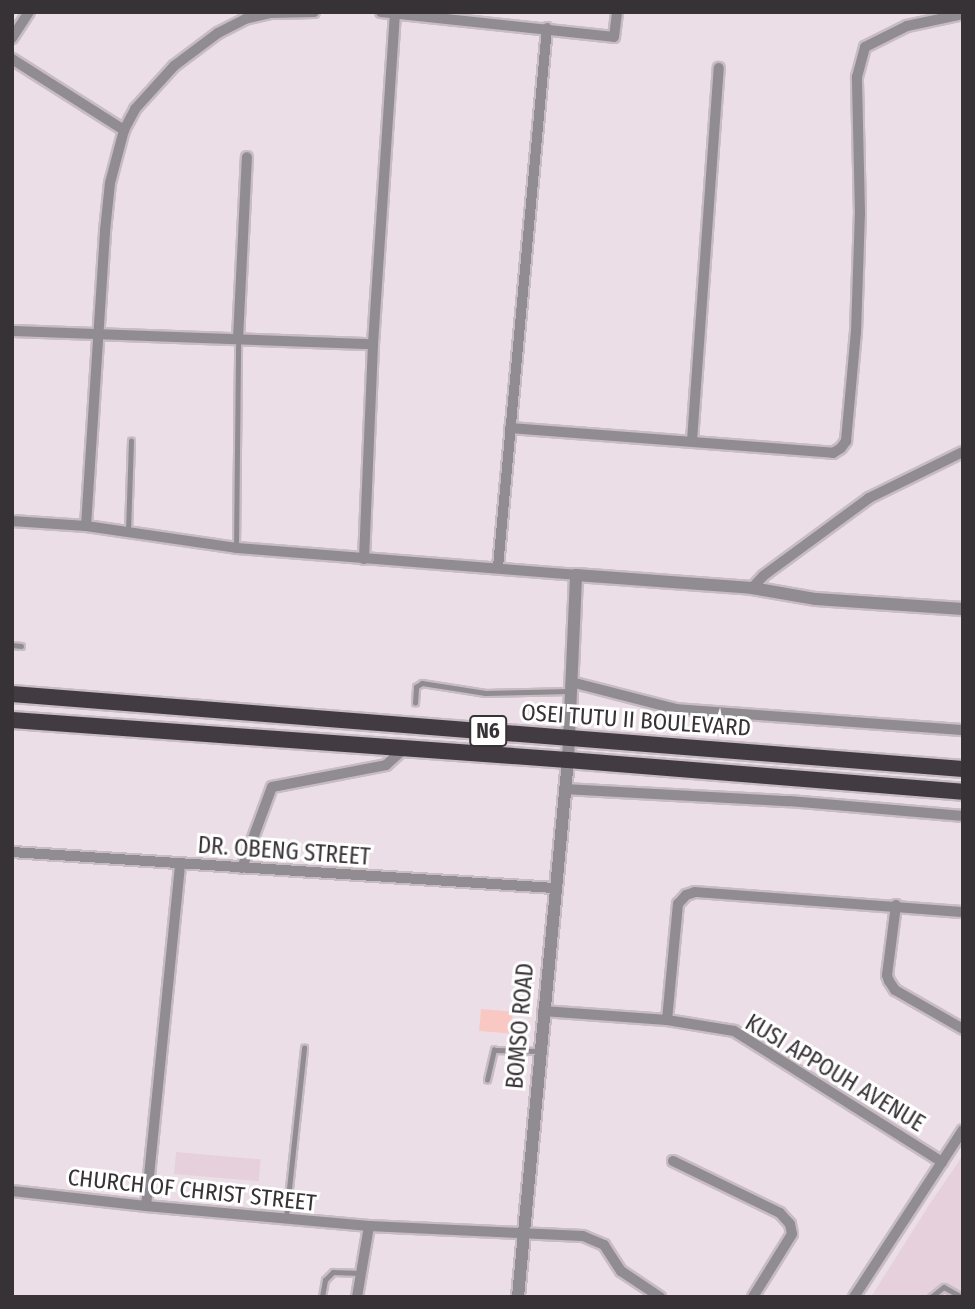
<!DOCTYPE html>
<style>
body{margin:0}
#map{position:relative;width:975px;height:1309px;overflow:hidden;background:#ecdee6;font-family:"Fira Sans Condensed",sans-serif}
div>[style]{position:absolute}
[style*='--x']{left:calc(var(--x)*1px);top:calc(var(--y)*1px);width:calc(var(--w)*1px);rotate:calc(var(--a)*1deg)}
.built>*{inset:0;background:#e5d0dc;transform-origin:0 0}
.green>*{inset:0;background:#fac8c2;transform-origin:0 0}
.roads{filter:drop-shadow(2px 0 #c8bcc3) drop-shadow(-2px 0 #c8bcc3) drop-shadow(0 2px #c8bcc3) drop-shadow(0 -2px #c8bcc3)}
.service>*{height:4.5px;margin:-2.25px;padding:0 2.25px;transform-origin:2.25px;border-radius:2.25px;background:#908c91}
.minor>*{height:10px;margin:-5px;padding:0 5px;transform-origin:5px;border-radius:5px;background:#908c91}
.tertiary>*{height:12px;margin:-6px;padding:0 6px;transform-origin:6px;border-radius:6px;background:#908c91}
.trunk>*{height:16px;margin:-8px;padding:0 8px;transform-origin:8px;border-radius:8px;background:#423b42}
span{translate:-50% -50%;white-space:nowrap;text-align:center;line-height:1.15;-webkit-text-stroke:6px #fff;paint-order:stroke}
.shield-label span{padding:2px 5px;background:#fff;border:2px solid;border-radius:5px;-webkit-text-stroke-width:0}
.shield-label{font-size:21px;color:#373235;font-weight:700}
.street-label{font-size:23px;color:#373235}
.frame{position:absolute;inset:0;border:14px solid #373235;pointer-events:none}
</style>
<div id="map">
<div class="built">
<div style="left:176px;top:1152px;width:85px;height:22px;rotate:5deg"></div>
<div style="clip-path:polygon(963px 1155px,963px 1297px,871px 1297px,929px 1205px)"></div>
</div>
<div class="green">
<div style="left:481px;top:1009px;width:32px;height:22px;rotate:5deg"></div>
</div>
<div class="roads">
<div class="service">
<div style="--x:128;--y:531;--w:90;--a:-88.1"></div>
<div style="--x:236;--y:547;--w:208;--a:-89.4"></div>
<div style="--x:12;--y:645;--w:9;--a:6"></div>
<div style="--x:415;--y:703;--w:16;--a:-86"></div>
<div style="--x:416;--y:687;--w:7;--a:-34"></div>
<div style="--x:422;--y:683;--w:64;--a:9"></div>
<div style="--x:485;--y:693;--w:85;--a:-1.3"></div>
<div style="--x:487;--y:1080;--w:31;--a:-77"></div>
<div style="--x:494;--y:1050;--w:45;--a:1.3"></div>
<div style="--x:286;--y:1217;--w:170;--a:-83.9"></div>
<div style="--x:322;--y:1297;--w:17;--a:-80"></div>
<div style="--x:325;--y:1280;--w:11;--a:-45"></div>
<div style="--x:333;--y:1272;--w:27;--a:2"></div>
<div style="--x:931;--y:1297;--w:16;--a:-38"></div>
<div style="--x:944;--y:1287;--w:21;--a:29"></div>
</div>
<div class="minor">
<div style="--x:381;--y:12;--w:234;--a:6.1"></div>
<div style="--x:614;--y:37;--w:25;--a:-83"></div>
<div style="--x:12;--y:38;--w:31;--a:-57"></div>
<div style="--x:12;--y:59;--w:133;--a:32.4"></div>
<div style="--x:12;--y:331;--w:361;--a:2.1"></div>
<div style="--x:238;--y:339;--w:182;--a:-87.2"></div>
<div style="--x:510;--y:428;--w:324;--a:4.4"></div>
<div style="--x:833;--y:453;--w:9;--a:-32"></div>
<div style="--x:841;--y:448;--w:9;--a:-54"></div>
<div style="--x:846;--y:441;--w:109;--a:-84.8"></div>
<div style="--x:856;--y:332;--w:118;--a:-88.1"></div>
<div style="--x:860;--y:214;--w:137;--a:-91.3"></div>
<div style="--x:857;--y:77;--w:31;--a:-75"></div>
<div style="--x:865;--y:47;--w:47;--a:-26.6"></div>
<div style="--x:907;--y:26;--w:57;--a:-12.1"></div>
<div style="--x:692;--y:441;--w:374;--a:-85.9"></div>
<div style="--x:12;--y:521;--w:74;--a:3.9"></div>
<div style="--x:86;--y:526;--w:152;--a:8.3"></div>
<div style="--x:236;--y:548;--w:341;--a:4.5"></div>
<div style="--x:86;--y:526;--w:296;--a:-86.3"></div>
<div style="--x:105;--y:231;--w:48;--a:-84.1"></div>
<div style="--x:110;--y:183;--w:55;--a:-75.2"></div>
<div style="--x:124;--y:130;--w:24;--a:-62"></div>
<div style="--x:135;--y:109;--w:58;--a:-47.8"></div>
<div style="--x:174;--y:66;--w:55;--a:-36.9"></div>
<div style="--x:218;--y:33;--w:30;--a:-27"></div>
<div style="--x:245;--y:19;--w:28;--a:-13"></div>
<div style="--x:272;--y:13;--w:42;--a:-1.4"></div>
<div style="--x:364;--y:559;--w:215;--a:-87.6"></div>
<div style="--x:373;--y:344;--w:332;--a:-86.2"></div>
<div style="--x:498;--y:567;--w:541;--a:-84.81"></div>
<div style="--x:752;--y:588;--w:16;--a:-47"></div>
<div style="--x:763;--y:576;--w:132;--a:-36.3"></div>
<div style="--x:869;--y:498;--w:105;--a:-26.1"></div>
<div style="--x:571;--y:682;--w:108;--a:14.4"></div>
<div style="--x:676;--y:709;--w:288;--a:4.2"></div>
<div style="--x:564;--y:789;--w:225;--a:3.1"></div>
<div style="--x:789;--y:801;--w:175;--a:4.9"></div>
<div style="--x:12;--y:852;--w:543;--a:3.8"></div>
<div style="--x:242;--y:868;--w:86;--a:-69.7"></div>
<div style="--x:272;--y:787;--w:116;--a:-10.9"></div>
<div style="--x:386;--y:765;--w:25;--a:-42"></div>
<div style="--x:896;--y:905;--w:71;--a:97.3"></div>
<div style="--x:887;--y:975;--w:6;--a:72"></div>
<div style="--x:889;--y:981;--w:11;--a:56"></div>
<div style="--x:895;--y:990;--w:78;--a:29.8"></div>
<div style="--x:543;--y:1011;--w:124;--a:4.2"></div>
<div style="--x:667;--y:1020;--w:68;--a:9.3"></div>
<div style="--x:734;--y:1031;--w:246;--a:32.2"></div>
<div style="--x:667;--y:1020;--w:117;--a:-84.6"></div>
<div style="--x:678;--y:904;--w:12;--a:-48"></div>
<div style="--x:686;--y:895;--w:9;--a:-18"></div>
<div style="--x:695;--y:892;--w:269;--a:4.3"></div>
<div style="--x:673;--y:1161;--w:119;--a:25.9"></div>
<div style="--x:780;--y:1213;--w:15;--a:48"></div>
<div style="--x:790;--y:1224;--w:10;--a:79"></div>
<div style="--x:792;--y:1234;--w:74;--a:121.8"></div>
<div style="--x:12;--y:1191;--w:135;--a:6.4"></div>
<div style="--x:146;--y:1206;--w:224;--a:5.1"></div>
<div style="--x:369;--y:1226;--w:214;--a:2.7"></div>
<div style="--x:583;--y:1236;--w:23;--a:23"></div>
<div style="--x:604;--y:1245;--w:31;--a:57"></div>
<div style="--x:621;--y:1271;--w:47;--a:33.7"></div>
<div style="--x:146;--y:1206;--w:344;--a:-84.3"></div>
<div style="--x:357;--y:1297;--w:72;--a:-80.4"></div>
<div style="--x:854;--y:1297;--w:199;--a:-56.9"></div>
</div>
<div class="tertiary">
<div style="--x:518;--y:1297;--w:539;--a:-84.68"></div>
<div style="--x:568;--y:760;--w:185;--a:-87.5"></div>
<div style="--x:576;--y:575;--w:176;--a:4.2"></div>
<div style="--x:752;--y:588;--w:65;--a:9.8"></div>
<div style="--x:816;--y:599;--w:147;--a:3.9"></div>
</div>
<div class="trunk">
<div style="--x:12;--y:694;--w:954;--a:4.51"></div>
<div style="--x:12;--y:720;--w:557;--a:4.11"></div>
<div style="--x:568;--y:760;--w:396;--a:4.6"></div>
</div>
</div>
<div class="shield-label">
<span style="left:488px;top:731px">N6</span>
</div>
<div class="street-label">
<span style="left:636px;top:720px;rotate:4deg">OSEI TUTU II BOULEVARD</span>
<span style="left:284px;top:851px;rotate:4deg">DR. OBENG STREET</span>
<span style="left:520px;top:1026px;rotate:-85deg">BOMSO ROAD</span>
<span style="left:835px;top:1073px;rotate:31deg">KUSI APPOUH AVENUE</span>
<span style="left:192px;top:1190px;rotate:6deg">CHURCH OF CHRIST STREET</span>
</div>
<div class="frame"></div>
</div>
